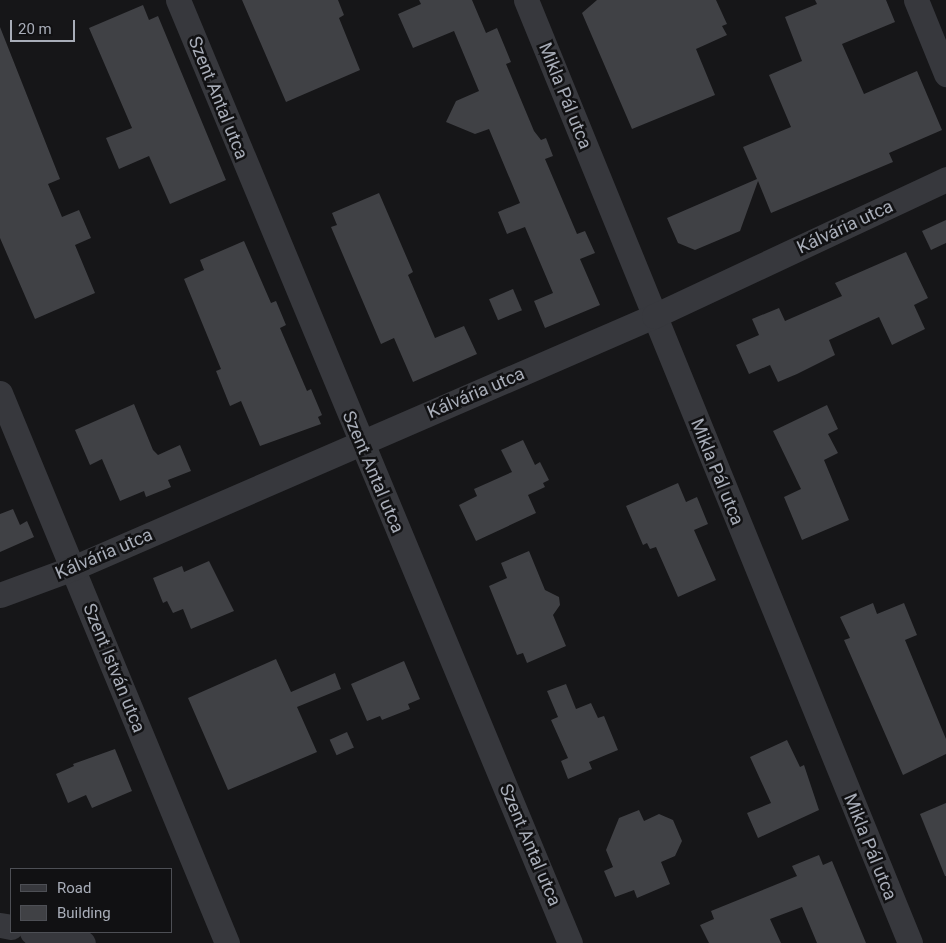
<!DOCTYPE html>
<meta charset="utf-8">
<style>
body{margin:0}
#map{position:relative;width:946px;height:943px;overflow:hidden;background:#161618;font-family:Roboto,sans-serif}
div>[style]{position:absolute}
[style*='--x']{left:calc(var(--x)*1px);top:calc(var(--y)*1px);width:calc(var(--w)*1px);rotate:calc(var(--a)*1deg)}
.building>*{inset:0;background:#404145;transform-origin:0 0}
.street>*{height:25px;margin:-12.5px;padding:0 12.5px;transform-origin:12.5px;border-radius:12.5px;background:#37383d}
span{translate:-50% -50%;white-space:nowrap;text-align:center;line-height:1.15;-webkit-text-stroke:5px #111113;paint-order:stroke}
.street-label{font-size:18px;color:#a8adb8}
.legend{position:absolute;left:10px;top:868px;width:162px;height:65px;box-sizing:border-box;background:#111113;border:1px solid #4d4f55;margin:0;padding:6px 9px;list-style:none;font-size:15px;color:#a8adb8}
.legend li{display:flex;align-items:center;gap:10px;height:25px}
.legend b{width:25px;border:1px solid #4d4f55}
.scale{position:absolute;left:10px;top:20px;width:65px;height:22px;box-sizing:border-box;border:2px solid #a8adb8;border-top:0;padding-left:6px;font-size:15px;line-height:18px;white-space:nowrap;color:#a8adb8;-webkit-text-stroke:4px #111113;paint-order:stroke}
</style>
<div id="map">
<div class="building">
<div style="clip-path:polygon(242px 0,338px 0,344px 15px,339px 18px,360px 70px,286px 102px)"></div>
<div style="clip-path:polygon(419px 0,472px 0,486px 33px,497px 28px,511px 62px,506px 64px,534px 131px,541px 140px,546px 138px,553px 156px,545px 159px,577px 234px,585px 231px,595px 253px,580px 259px,600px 305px,545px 328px,534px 301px,553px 293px,525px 227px,507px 234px,498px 212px,520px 203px,489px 129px,475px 134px,446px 122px,456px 101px,479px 91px,454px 31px,413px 48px,398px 14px,421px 4px)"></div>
<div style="clip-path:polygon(597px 0,716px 0,727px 24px,722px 26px,727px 35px,696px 49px,715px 95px,632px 129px,582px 13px)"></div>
<div style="clip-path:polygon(815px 0,886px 0,895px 22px,842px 44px,864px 94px,917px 71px,942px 130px,889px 153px,893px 162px,771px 213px,758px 181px,740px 231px,695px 250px,678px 243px,667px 218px,757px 179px,743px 147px,791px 127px,769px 75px,802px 61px,785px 17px,817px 4px)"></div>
<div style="clip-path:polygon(143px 5px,149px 20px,158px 16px,226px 180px,170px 204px,149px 156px,119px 169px,106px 138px,132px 128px,89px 28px)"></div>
<div style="clip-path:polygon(0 27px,60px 179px,48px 184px,62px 217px,79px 210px,91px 238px,75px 245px,95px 293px,35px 319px,0 238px)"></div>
<div style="clip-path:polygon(379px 193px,413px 272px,408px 275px,435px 338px,464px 326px,477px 354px,413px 382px,394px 338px,381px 344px,331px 227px,337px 225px,332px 213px)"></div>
<div style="clip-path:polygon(946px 220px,946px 243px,931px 250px,922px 231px)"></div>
<div style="clip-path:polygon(244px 241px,271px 303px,276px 301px,286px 325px,280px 328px,307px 391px,311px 389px,322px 415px,318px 417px,321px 424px,260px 446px,241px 401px,230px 406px,216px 371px,221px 369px,184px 279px,204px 270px,200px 260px)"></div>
<div style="clip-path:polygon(906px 252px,928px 298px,914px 305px,925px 329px,892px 345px,879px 317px,829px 340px,835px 355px,797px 374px,778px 382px,770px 365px,749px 374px,736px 345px,759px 335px,752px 319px,779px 308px,785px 321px,842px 296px,835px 283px)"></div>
<div style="left:513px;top:289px;width:23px;height:26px;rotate:67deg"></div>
<div style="clip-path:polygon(134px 404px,153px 450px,158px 455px,180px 445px,191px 471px,168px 480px,171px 487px,146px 497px,144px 491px,120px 501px,102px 459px,90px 465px,75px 430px)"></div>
<div style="clip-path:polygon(827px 405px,838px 429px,828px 434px,838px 453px,824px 460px,849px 520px,802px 540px,784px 497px,801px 489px,773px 431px)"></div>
<div style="clip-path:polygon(523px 440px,535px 465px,540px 462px,549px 480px,543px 483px,545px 487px,528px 495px,536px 513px,476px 541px,459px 505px,477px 496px,474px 489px,512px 472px,501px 450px)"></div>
<div style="clip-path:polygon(678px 483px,686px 502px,697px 497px,708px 524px,694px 530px,716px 580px,678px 597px,656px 547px,650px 549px,647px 543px,643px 545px,626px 506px)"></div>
<div style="clip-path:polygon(13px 509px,20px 525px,27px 521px,34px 537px,0 552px,0 514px)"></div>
<div style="clip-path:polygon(529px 551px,545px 590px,559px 597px,560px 605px,553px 615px,566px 646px,527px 663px,523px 653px,517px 655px,489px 586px,507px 578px,501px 563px)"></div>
<div style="clip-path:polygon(209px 561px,234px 611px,191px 629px,183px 609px,173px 613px,167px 601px,163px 603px,153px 578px,182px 566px,184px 572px)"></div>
<div style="clip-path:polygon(873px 603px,877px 614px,904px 603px,917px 635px,905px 640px,946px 739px,946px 754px,903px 775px,844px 640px,850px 638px,840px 617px)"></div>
<div style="clip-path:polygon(276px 659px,291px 692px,335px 673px,341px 689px,297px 707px,317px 752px,228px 790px,188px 698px)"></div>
<div style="clip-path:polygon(404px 661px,420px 699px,408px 704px,410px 709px,382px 720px,380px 716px,367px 721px,351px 684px)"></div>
<div style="clip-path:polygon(566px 684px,576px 709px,591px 703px,598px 718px,604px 716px,618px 750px,589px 762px,592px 769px,568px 779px,561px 761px,568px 758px,551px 720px,558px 717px,547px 691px)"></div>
<div style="left:347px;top:732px;width:17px;height:19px;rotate:66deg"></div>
<div style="clip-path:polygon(787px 740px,800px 767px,804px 765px,819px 810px,758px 838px,747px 813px,771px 803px,750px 757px)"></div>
<div style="clip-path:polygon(115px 749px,132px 791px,92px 808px,86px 795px,68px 803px,56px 774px,74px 766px,73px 764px)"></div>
<div style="clip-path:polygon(946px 803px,946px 876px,945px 876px,920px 814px)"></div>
<div style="clip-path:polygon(639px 810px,644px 821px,659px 814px,673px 820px,682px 841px,675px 856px,661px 862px,670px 884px,637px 898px,634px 890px,615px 897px,604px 871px,613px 867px,606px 850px,619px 818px)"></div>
<div style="clip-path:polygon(819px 855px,823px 865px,832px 861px,866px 943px,817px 943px,802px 907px,770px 919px,781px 943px,709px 943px,700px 925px,714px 919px,711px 911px,797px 876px,792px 866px)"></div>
</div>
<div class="street">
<div style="--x:178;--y:0;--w:1021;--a:67.43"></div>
<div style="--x:526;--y:0;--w:1018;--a:67.84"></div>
<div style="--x:916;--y:0;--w:80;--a:67.9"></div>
<div style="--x:0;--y:393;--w:595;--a:67.57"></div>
<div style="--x:0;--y:595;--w:78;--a:-20.3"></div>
<div style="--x:73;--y:568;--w:633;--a:-23.45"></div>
<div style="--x:654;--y:316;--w:323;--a:-25.1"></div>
<div style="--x:0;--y:925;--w:11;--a:10"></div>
<div style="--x:32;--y:932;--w:52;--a:12.2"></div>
</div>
<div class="street-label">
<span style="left:565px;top:96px;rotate:68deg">Mikla Pál utca</span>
<span style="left:218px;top:98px;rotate:68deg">Szent Antal utca</span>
<span style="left:845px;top:227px;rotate:-25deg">Kálvária utca</span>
<span style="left:476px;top:393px;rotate:-23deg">Kálvária utca</span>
<span style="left:373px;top:472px;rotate:67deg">Szent Antal utca</span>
<span style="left:717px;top:472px;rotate:68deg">Mikla Pál utca</span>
<span style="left:104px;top:554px;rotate:-23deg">Kálvária utca</span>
<span style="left:114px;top:668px;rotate:68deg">Szent István utca</span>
<span style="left:530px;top:845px;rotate:67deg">Szent Antal utca</span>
<span style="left:870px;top:847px;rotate:68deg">Mikla Pál utca</span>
</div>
<ul class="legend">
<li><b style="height:6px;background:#37383d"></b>Road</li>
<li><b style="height:14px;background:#404145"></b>Building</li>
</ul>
<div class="scale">20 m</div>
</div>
